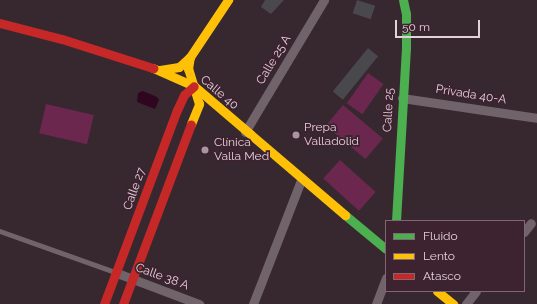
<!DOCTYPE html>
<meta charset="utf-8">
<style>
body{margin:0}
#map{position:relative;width:537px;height:304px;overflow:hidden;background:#372830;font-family:Raleway,sans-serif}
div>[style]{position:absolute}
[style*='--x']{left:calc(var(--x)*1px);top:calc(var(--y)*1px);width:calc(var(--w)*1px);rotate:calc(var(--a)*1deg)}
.green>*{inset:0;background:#6b274e;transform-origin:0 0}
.water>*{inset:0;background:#2f061f}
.building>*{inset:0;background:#49484d;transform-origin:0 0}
.lane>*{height:4.5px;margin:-2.25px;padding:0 2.25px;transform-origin:2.25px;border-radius:2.25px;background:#70646a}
.street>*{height:9px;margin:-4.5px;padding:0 4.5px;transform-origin:4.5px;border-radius:4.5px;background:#70646a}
.fast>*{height:9px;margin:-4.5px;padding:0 4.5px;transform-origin:4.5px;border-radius:4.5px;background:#4caf50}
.slow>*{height:9px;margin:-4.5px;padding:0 4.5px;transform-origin:4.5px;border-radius:4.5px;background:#ffc107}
.jam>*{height:9px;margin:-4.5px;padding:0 4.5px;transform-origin:4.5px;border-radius:4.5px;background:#c62828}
.dots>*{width:11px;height:11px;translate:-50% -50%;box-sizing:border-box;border:2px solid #3d2230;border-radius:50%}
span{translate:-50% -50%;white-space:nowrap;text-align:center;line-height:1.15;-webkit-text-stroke:3.5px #3d2230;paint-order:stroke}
.street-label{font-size:12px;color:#e3d1d9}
.poi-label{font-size:12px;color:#e3d1d9}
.left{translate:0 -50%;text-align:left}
.legend{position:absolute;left:385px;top:220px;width:140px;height:72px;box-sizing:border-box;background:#3d2230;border:1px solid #7f6874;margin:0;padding:5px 7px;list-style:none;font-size:12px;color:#e3d1d9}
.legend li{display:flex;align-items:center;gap:8px;height:20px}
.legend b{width:20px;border:1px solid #7f6874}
.scale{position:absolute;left:395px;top:20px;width:85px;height:18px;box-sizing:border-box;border:2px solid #e3d1d9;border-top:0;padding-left:5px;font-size:12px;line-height:14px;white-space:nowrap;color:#e3d1d9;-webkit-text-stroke:3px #3d2230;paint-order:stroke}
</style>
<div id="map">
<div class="green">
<div style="left:368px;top:73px;width:19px;height:37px;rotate:35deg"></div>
<div style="left:46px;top:104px;width:49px;height:30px;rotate:13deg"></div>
<div style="left:343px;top:105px;width:52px;height:27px;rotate:40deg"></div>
<div style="left:340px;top:160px;width:48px;height:25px;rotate:42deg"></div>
</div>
<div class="water">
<div style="clip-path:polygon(143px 91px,157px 97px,159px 100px,155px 109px,137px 102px,138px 93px)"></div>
</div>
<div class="building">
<div style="clip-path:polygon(265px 0,284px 0,271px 14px,261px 7px)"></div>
<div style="left:357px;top:0;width:19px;height:14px;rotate:18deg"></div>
<div style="left:368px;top:48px;width:13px;height:56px;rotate:39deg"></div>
</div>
<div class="lane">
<div style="--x:0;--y:231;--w:122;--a:19.6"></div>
</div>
<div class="street">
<div style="--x:402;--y:98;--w:136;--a:8.4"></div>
<div style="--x:245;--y:132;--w:154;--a:-59.1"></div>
<div style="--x:524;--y:232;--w:11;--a:-52"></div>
<div style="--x:117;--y:273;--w:88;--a:20.7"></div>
<div style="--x:253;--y:304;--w:133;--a:-68.8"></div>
<div style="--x:376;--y:304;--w:28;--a:-69"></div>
<div style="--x:466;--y:304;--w:16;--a:-52"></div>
</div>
<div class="fast">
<div style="--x:345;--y:215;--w:53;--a:39.7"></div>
<div style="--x:396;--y:221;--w:173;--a:-86.7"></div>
<div style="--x:406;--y:48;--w:34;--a:-90"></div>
<div style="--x:406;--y:14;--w:14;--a:-102"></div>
</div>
<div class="slow">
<div style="--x:153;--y:68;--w:45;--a:23.7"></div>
<div style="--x:194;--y:86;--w:199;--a:40.5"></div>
<div style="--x:160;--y:70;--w:19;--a:-9"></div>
<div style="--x:179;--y:67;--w:15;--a:-42"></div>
<div style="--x:191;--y:124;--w:22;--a:-68"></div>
<div style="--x:199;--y:104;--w:37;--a:-107"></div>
<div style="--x:188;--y:69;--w:12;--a:-81"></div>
<div style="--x:190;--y:57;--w:69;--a:-56.3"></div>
<div style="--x:437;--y:291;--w:21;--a:39"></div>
</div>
<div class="jam">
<div style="--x:0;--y:23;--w:64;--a:14.5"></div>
<div style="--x:62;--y:39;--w:96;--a:17.7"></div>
<div style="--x:104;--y:304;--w:207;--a:-69.4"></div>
<div style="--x:177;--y:110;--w:17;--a:-65"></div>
<div style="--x:184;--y:95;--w:13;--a:-42"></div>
<div style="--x:123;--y:304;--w:192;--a:-69.3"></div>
</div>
<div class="dots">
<div style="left:296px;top:135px;background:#a7969e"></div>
<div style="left:205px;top:150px;background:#a7969e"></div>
</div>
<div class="street-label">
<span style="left:274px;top:60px;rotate:-59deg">Calle 25 A</span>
<span style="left:219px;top:93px;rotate:40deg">Calle 40</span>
<span style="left:471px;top:95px;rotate:9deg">Privada 40-A</span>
<span style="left:389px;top:110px;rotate:-87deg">Calle 25</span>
<span style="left:135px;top:189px;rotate:-70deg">Calle 27</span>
<span style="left:162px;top:277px;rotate:20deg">Calle 38 A</span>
</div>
<div class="poi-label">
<span class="left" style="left:304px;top:135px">Prepa<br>Valladolid</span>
<span class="left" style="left:214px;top:150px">Clínica<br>Valla Med</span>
</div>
<ul class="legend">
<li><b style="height:5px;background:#4caf50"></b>Fluido</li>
<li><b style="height:5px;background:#ffc107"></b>Lento</li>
<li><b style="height:5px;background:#c62828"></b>Atasco</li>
</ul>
<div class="scale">50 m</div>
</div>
